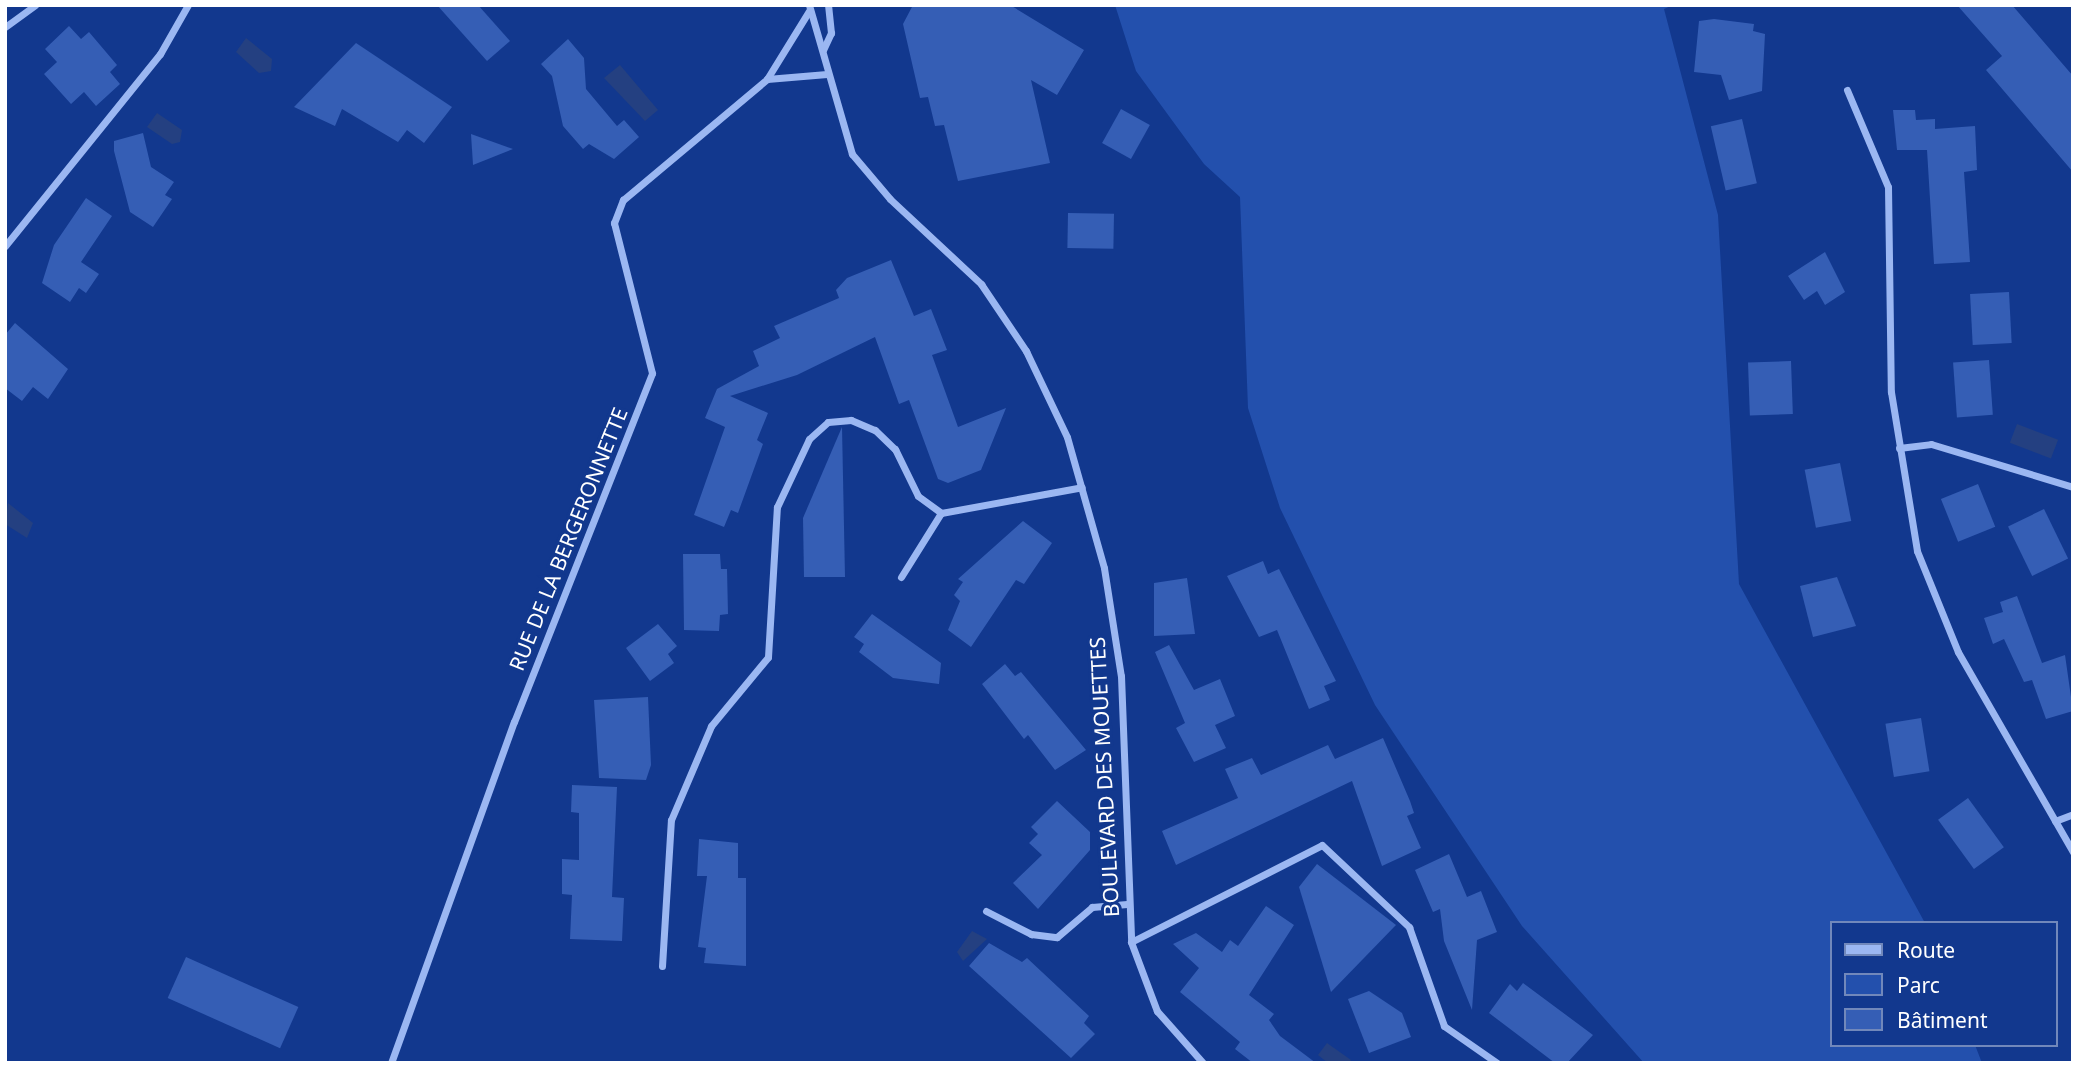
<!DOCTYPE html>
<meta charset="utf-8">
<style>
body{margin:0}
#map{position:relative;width:2078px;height:1068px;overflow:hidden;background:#12388e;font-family:"Noto Sans",sans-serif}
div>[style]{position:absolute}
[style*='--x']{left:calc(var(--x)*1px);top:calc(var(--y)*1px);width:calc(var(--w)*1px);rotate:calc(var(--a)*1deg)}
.green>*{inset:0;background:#2350ad}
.water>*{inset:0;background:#244081;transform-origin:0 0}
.building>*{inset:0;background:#355eb5;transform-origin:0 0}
.street>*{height:7px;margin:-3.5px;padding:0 3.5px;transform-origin:3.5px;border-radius:3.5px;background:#9bb7f2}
span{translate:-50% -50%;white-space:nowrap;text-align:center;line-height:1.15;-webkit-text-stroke:6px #12388e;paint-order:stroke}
.street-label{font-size:21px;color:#fff}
.frame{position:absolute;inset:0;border:7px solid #fff;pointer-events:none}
.legend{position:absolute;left:1830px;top:921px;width:228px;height:126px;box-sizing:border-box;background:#12388e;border:2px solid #7188bb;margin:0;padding:9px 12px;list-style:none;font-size:21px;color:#fff}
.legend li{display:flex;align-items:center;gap:14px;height:35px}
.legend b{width:35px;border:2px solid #7188bb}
</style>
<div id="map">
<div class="green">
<div style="clip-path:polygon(1115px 5px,1673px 5px,1664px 9px,1718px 215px,1739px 584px,1925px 923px,1831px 923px,1831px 1045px,1975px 1045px,1982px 1063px,1644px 1063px,1522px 926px,1375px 705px,1280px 508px,1248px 408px,1240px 197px,1204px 164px,1136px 71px)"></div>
</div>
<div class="water">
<div style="clip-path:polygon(246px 38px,272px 59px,271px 71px,259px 73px,236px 52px)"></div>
<div style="clip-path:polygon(620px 65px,658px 110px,645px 121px,604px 78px)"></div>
<div style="clip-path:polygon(157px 113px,182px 130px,180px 142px,172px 144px,147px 127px)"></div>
<div style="left:2017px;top:424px;width:44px;height:20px;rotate:21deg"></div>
<div style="clip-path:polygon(8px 503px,33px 523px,27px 538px,5px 524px)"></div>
<div style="clip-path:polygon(972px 931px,987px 939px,963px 961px,957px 952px)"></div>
<div style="clip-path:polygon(1327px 1043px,1351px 1060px,1349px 1063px,1328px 1063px,1318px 1055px)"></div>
</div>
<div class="building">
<div style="clip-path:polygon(437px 5px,478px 5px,510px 41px,487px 61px)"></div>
<div style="clip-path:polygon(913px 5px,1010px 5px,1084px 50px,1057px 95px,1031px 80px,1050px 163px,958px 181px,944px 125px,935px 126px,928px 97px,920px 98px,903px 24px)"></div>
<div style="clip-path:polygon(1957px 5px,2012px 5px,2073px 76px,2073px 172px,1986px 70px,2002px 56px)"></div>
<div style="clip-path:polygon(1714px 19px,1754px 24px,1753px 31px,1765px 34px,1762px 91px,1729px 100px,1721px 75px,1694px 72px,1699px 21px)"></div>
<div style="clip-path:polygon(69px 26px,81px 39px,89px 32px,117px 65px,110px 72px,120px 84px,96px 106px,84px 92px,71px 104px,44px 74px,57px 62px,45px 49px)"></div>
<div style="clip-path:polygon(568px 39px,584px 58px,586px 89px,617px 126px,624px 120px,639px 137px,614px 159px,589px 144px,583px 149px,563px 126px,552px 76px,541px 64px)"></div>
<div style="clip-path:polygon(356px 43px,452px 107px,424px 143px,407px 130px,398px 142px,342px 109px,335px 126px,294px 107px)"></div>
<div style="left:1121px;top:109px;width:33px;height:39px;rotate:29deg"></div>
<div style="clip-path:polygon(1893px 110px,1915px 110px,1916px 120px,1935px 119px,1935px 129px,1975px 126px,1977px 170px,1964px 172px,1970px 262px,1934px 264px,1927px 150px,1897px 150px)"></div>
<div style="left:1742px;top:119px;width:66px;height:32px;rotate:77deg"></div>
<div style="clip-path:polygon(143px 133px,151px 167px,174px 182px,165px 195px,172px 199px,153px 227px,130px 212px,114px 151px,114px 141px)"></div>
<div style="clip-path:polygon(471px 134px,513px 149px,473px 165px)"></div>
<div style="clip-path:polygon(86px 198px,112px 216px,81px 262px,99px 274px,86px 293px,79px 288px,70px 302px,42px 283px,54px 245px)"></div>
<div style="left:1068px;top:213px;width:46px;height:35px;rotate:1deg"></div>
<div style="clip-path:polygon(1825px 252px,1845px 292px,1825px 305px,1817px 291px,1804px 300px,1788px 276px)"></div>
<div style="clip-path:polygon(891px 260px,914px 316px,931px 309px,947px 350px,932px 355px,958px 427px,1006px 408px,981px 470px,948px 483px,938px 479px,909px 400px,899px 404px,875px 337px,797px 375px,730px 396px,768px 413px,757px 440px,763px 444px,738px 513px,731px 510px,724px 527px,694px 515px,725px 427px,705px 418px,717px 389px,759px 366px,753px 351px,780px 338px,774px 326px,839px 298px,836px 290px,847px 278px)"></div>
<div style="left:2009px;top:292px;width:51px;height:39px;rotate:87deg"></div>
<div style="clip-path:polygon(15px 323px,68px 369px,48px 399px,33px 387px,22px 401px,5px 388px,5px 335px)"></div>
<div style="left:1989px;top:360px;width:55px;height:36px;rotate:86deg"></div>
<div style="left:1791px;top:361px;width:53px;height:43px;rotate:88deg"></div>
<div style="clip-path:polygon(842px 427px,845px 577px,804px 577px,803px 518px)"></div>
<div style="left:1840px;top:463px;width:59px;height:36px;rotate:79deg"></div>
<div style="left:1978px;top:484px;width:46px;height:40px;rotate:68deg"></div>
<div style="left:2044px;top:509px;width:55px;height:40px;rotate:64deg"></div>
<div style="clip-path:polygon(1023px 521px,1052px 543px,1024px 584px,1016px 580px,971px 647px,948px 630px,960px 601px,954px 595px,963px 582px,958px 579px)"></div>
<div style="clip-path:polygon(683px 554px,720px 554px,721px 569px,727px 569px,728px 614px,720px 615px,719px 631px,684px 630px)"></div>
<div style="clip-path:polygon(1263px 561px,1268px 574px,1279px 569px,1336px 681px,1324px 686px,1330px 700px,1309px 709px,1277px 630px,1259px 637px,1227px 576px)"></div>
<div style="clip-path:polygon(1837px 577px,1856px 626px,1813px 637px,1800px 586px)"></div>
<div style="clip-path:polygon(1187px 578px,1195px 634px,1154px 636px,1154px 583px)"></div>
<div style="clip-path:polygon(2017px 596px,2042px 663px,2065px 655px,2073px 711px,2046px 719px,2032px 680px,2024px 682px,2004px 639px,1993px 644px,1984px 618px,2003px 612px,2000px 602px)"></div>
<div style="clip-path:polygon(872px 614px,941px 663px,939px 684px,893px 678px,859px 652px,864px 644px,854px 637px)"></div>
<div style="clip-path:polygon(658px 624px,677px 646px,668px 654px,674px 663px,650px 681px,626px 648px)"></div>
<div style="clip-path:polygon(1169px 645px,1194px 690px,1220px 679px,1235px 716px,1215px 725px,1226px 748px,1194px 762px,1176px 728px,1185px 723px,1155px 652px)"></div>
<div style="clip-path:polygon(1005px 664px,1015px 676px,1021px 672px,1086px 750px,1055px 770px,1028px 735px,1024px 739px,982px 684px)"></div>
<div style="clip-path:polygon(648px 697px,651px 765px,646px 780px,599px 778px,594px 700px)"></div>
<div style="left:1921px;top:718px;width:54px;height:36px;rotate:81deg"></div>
<div style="clip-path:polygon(1383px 738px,1410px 801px,1414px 813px,1407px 816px,1421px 848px,1382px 866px,1352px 781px,1176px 865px,1162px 831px,1238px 798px,1225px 769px,1252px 758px,1261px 775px,1328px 745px,1335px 759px)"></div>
<div style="clip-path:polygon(572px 785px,617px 787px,612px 897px,624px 898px,622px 941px,570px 939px,572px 895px,562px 894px,562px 859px,579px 860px,579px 813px,571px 812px)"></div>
<div style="left:1968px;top:798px;width:61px;height:37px;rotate:54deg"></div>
<div style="clip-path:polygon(1057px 801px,1090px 832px,1090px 850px,1038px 909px,1013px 883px,1042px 855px,1029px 843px,1038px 834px,1031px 827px)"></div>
<div style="clip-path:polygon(699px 839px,738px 843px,738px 878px,746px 878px,746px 966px,704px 963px,706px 948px,698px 947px,707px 876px,697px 876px)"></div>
<div style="clip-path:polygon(1449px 854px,1467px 897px,1481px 891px,1497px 932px,1477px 940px,1472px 1010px,1444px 941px,1440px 909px,1433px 912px,1415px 870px)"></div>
<div style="clip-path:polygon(1317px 864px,1396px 925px,1331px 992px,1299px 887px)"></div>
<div style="clip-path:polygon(1266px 906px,1294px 925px,1249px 995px,1274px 1014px,1269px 1020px,1280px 1036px,1316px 1063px,1253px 1063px,1235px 1049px,1240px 1042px,1180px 992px,1199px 968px,1173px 944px,1196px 933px,1222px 952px,1230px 940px,1238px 946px)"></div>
<div style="clip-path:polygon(989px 943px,1022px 962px,1027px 958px,1089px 1016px,1084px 1023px,1095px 1034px,1071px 1058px,969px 966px)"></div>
<div style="left:186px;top:957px;width:123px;height:45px;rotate:24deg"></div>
<div style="clip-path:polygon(1523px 983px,1593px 1035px,1567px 1063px,1555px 1063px,1489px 1013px,1510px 984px,1517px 991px)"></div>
<div style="clip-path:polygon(1369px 991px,1402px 1013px,1411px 1037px,1369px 1053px,1348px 999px)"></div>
</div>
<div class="street">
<div style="--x:809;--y:5;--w:155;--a:73.9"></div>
<div style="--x:852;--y:154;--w:59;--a:49.8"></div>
<div style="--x:890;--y:199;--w:125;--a:43"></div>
<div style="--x:981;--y:284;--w:81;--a:56.1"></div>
<div style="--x:1026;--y:351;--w:95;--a:64.5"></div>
<div style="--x:1067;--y:437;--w:136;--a:74.2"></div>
<div style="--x:1104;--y:568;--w:109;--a:81.1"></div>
<div style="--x:1121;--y:676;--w:266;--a:87.8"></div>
<div style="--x:1131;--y:942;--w:74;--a:69.4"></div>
<div style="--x:1157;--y:1011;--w:69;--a:48.5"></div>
<div style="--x:5;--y:27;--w:37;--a:-36"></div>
<div style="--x:823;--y:50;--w:19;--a:-65"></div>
<div style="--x:831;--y:33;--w:28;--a:-96"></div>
<div style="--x:767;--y:79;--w:60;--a:-4.8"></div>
<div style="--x:1847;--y:90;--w:105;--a:67.1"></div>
<div style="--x:1888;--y:187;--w:205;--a:89.2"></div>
<div style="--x:1891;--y:392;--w:161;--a:80.7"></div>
<div style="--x:1917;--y:551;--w:109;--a:67.9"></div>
<div style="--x:1958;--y:652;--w:231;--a:60.1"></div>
<div style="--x:5;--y:246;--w:247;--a:-51.1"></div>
<div style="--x:160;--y:54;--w:56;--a:-60.3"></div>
<div style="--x:1899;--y:448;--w:32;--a:-7"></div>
<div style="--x:1931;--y:444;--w:148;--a:16.8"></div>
<div style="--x:901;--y:577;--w:75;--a:-58"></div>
<div style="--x:2055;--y:821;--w:19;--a:-21"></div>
<div style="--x:986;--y:911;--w:51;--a:27.1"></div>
<div style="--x:1031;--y:934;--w:26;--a:7"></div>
<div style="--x:1057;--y:937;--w:46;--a:-40.6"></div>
<div style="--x:1092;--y:907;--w:35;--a:-5"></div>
<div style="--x:1131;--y:942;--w:214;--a:-26.9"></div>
<div style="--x:1322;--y:845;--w:120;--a:43.3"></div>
<div style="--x:1409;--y:927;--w:105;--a:70.5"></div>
<div style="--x:1444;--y:1026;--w:65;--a:34.9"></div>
<div style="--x:662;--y:966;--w:146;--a:-86.5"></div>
<div style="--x:671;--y:820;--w:102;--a:-66.9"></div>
<div style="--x:711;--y:726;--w:89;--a:-50.4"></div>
<div style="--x:768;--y:657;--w:150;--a:-86.6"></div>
<div style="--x:777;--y:507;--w:75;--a:-64.8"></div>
<div style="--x:809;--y:439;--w:25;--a:-42"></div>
<div style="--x:828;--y:422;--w:23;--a:-5"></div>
<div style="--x:851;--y:420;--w:26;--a:23"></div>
<div style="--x:875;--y:430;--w:28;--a:44"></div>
<div style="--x:895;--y:449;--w:52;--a:63.9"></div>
<div style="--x:918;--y:496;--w:29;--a:36"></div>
<div style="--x:941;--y:513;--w:143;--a:-10.4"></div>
<div style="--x:391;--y:1063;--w:363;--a:-70.2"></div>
<div style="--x:514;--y:722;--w:375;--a:-68.4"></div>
<div style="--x:652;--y:373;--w:155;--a:-104.2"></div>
<div style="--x:614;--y:223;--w:25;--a:-69"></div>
<div style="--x:623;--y:200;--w:188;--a:-40"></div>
<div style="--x:767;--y:79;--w:80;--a:-58.3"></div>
</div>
<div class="street-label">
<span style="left:568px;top:539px;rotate:-68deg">RUE DE LA BERGERONNETTE</span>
<span style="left:1104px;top:777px;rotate:-93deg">BOULEVARD DES MOUETTES</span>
</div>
<div class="frame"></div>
<ul class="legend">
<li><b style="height:9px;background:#9bb7f2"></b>Route</li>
<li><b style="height:19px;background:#2350ad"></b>Parc</li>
<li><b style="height:19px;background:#355eb5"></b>Bâtiment</li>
</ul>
</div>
